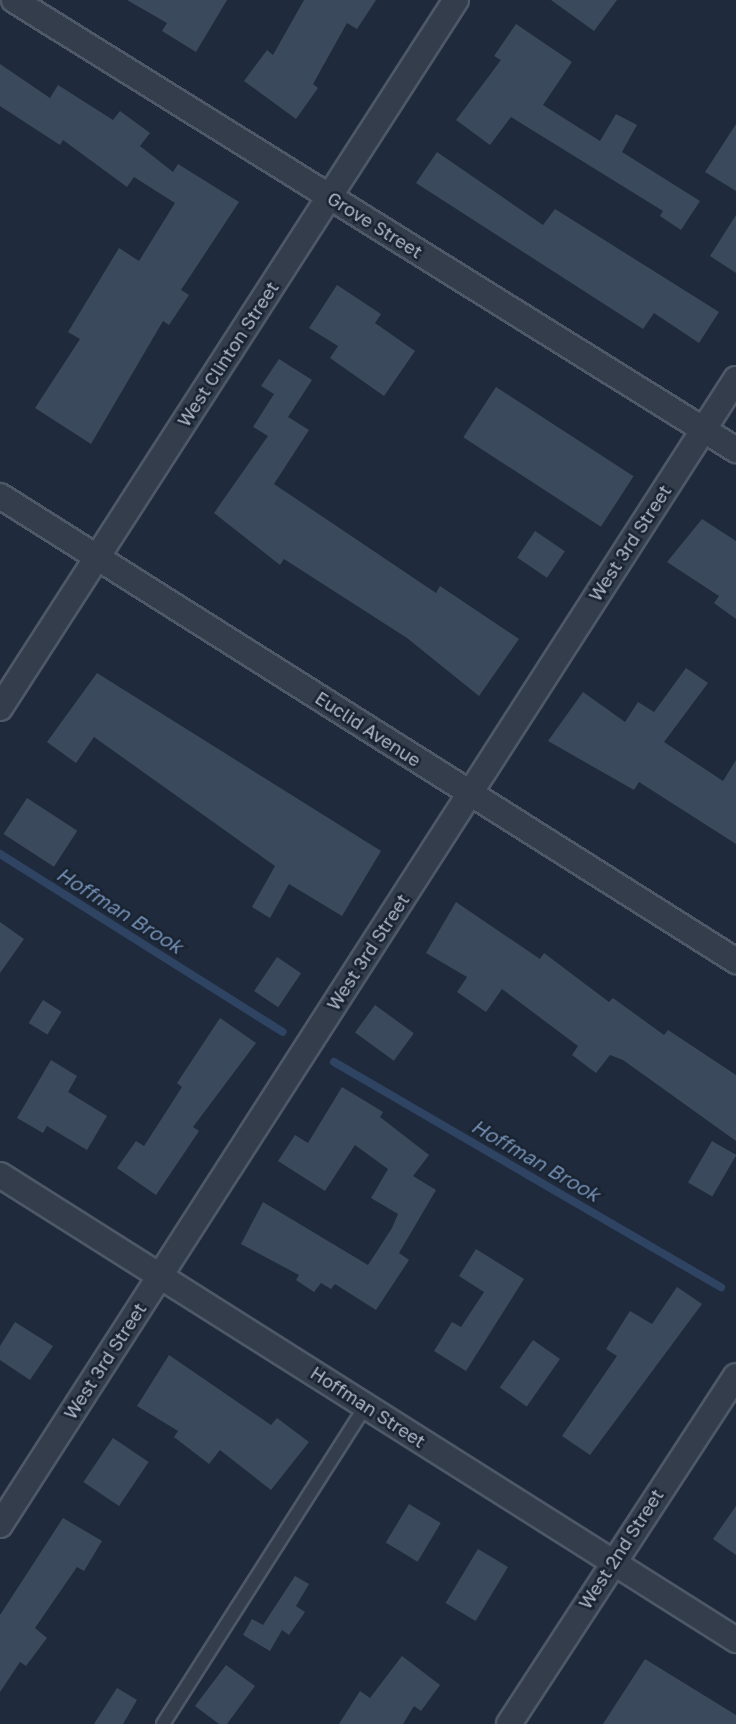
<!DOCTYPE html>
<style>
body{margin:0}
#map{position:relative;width:736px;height:1724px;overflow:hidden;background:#1f2b3c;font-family:"Golos Text",sans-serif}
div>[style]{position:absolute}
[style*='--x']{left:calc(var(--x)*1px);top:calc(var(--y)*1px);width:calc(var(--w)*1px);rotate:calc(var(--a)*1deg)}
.stream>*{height:8px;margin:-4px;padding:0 4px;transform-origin:4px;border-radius:4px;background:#2f4463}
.building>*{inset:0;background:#3b495d;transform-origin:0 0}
.roads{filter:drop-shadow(2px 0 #4e5867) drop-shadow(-2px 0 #4e5867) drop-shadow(0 2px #4e5867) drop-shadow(0 -2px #4e5867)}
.service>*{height:12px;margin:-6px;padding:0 6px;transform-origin:6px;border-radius:6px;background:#333d4c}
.minor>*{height:24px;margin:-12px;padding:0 12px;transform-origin:12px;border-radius:12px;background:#333d4c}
span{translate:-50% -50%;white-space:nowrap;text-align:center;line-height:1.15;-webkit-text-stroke:5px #192331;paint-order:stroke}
.street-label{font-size:18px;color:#aeb8c9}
.water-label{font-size:20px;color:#738eb3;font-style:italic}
</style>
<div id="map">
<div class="stream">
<div style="--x:0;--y:854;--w:334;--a:32.2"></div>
<div style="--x:334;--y:1062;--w:448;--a:30.2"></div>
</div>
<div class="building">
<div style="clip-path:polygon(127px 0,227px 0,196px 52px,162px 31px,167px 23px)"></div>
<div style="clip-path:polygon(304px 0,376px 0,357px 29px,347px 23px,313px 84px,318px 88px,296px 119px,244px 81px,267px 50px,273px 55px)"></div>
<div style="clip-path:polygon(551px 0,617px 0,594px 31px)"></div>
<div style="clip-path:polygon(516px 24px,572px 62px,543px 105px,600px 141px,616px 114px,637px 125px,622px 152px,700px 201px,681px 230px,660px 216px,663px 211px,511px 117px,490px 145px,456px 120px,501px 60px,494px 56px)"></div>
<div style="clip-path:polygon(0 64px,50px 98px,58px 85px,113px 120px,120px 111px,150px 133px,140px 146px,173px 172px,178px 164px,239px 202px,181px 290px,189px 295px,169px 325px,163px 321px,91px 444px,35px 408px,80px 339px,68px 332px,119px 248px,139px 261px,175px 203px,134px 177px,127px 187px,63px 140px,60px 145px,0 106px)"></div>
<div style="clip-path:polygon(736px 124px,736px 191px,705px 172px)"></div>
<div style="clip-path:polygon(437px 152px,543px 225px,555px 209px,719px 312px,699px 343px,654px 313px,643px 329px,416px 183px)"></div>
<div style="clip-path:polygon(736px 215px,736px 273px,710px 256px)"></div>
<div style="clip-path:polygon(337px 285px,381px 314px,375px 323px,415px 351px,384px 396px,330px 358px,338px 346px,309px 328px)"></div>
<div style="clip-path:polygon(279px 359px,312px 380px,288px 417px,309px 430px,274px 484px,436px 593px,440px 586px,519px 639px,479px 696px,407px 638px,284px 559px,280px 565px,214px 513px,268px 436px,253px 427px,274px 394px,261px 386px)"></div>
<div style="left:496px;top:387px;width:164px;height:60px;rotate:33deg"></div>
<div style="clip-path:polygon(702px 519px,736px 541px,736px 619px,714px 603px,719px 596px,667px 562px)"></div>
<div style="left:535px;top:531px;width:36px;height:32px;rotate:34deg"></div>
<div style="clip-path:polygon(686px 668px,708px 683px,664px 742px,723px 781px,736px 760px,736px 844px,639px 782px,634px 790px,548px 741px,583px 692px,625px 722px,638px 702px,654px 712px)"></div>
<div style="clip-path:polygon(97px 673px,381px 851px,342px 916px,289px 884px,270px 918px,252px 907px,275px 866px,94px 737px,76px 763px,47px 742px)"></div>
<div style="left:27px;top:798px;width:60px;height:43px;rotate:33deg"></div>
<div style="clip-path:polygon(456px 902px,540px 959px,544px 953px,609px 1002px,613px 998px,664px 1035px,668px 1030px,736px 1075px,736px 1141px,623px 1060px,610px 1055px,596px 1073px,572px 1055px,578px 1046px,502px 989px,486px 1012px,457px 992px,467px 977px,426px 953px)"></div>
<div style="clip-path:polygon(0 922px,24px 939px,0 973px)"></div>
<div style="left:277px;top:957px;width:29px;height:41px;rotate:34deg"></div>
<div style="left:43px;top:1000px;width:22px;height:27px;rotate:32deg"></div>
<div style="left:375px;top:1005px;width:48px;height:34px;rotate:36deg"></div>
<div style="clip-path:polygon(220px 1018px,256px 1043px,193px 1127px,199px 1131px,156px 1195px,117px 1168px,136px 1141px,144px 1146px,182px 1087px,177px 1083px)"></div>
<div style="clip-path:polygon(51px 1060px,77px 1076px,68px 1092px,107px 1116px,87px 1150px,47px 1126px,43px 1133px,17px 1118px)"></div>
<div style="clip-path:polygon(342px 1087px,383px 1112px,380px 1117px,429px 1155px,413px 1176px,436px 1190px,399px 1253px,409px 1260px,376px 1310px,335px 1284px,331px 1289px,321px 1283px,314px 1292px,296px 1280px,299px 1275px,241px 1244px,263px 1202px,368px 1265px,392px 1228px,398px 1214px,371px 1198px,388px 1169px,355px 1145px,325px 1191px,278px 1161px,295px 1135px,308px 1143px)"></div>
<div style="left:712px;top:1141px;width:28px;height:48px;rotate:30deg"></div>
<div style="clip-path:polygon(476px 1249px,524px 1279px,466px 1371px,434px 1351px,452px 1322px,461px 1327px,484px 1292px,459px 1276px)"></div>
<div style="clip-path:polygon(677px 1287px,702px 1304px,590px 1455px,562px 1436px,617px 1356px,606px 1349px,630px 1311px,652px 1324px)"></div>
<div style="clip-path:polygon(15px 1322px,53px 1346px,30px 1380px,0 1360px,0 1346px)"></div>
<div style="left:533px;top:1340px;width:33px;height:58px;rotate:35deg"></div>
<div style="clip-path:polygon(169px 1355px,271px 1425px,277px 1418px,309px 1442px,271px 1490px,220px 1450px,209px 1464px,174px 1437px,178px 1431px,137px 1406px)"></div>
<div style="left:113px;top:1438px;width:43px;height:53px;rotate:34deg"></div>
<div style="left:409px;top:1504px;width:37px;height:45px;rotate:31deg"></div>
<div style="clip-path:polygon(736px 1506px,736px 1555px,713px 1539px)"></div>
<div style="clip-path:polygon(63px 1518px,102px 1541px,84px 1571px,77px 1567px,35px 1628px,47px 1638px,26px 1666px,20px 1662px,0 1692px,0 1615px)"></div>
<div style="left:478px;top:1549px;width:35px;height:63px;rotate:31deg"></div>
<div style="clip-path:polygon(295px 1576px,309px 1584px,296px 1606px,305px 1612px,289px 1635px,282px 1630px,270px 1651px,243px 1635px,252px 1619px,263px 1625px)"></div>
<div style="clip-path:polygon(402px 1656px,440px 1685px,421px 1711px,414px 1706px,403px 1724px,339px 1724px,360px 1691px,370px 1698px)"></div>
<div style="clip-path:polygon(645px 1659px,736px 1715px,736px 1724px,603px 1724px)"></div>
<div style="clip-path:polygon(226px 1665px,255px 1686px,227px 1724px,219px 1724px,195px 1706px)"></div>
<div style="clip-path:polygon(117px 1688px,137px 1700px,123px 1724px,94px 1724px)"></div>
</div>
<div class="roads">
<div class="service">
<div style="--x:163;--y:1724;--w:378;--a:-57.5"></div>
</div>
<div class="minor">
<div style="--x:14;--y:0;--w:851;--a:31.93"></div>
<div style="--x:0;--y:496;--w:871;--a:32.28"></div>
<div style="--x:0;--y:708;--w:842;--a:-57.22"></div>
<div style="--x:0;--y:1175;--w:871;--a:32.28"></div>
<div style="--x:0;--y:1525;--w:1362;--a:-57.29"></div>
<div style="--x:509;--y:1724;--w:415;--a:-56.9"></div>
</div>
</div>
<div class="street-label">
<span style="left:375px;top:225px;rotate:32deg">Grove Street</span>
<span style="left:228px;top:354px;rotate:-57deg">West Clinton Street</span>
<span style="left:630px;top:543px;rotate:-57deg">West 3rd Street</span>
<span style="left:368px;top:729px;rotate:33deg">Euclid Avenue</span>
<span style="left:368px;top:952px;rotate:-57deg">West 3rd Street</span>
<span style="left:105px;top:1361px;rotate:-57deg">West 3rd Street</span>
<span style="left:368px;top:1407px;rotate:33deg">Hoffman Street</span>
<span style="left:621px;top:1549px;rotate:-57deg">West 2nd Street</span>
</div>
<div class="water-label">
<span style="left:120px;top:910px;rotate:32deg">Hoffman Brook</span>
<span style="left:536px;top:1160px;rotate:30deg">Hoffman Brook</span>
</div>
</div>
